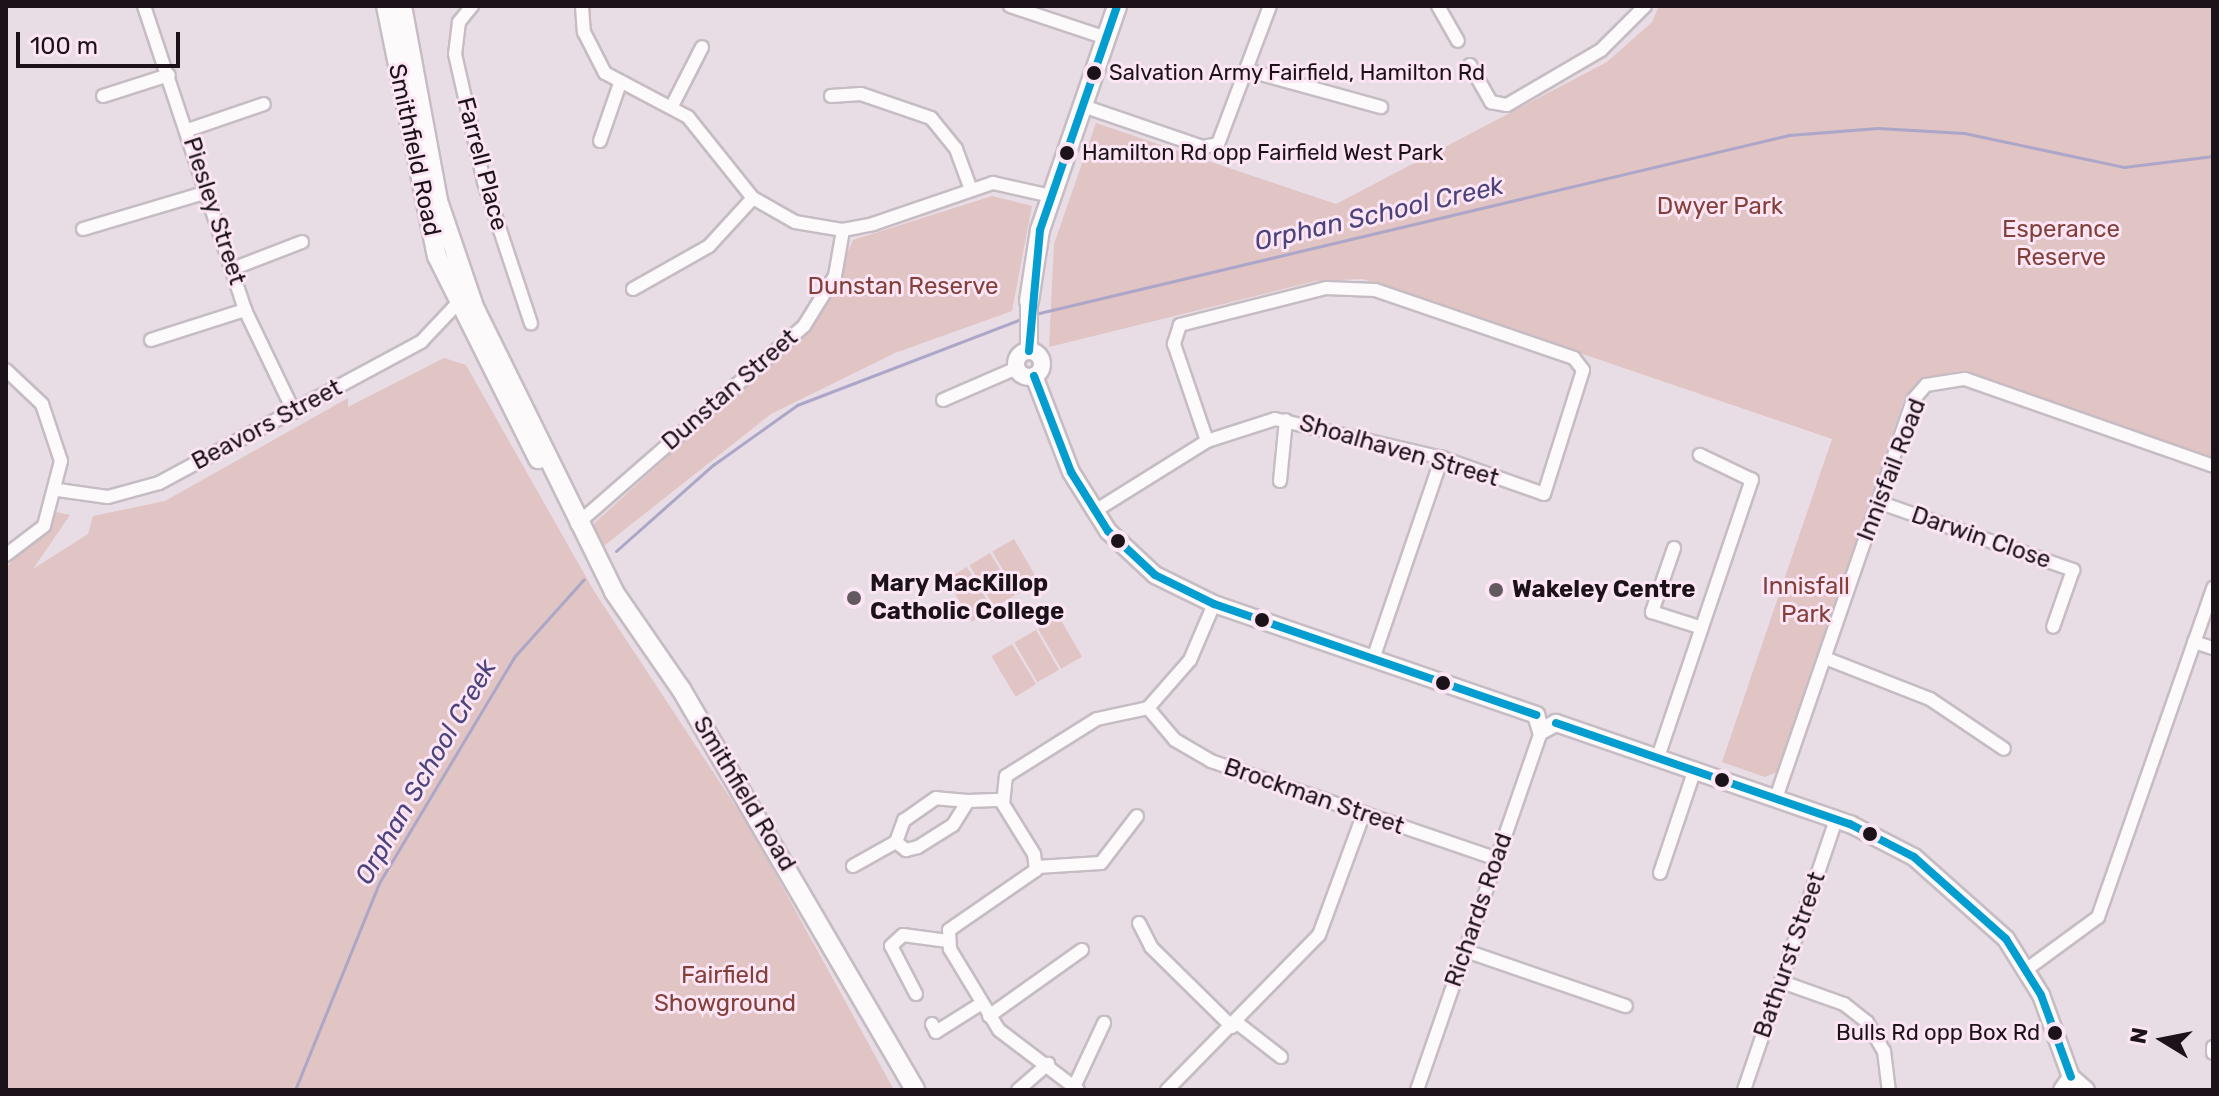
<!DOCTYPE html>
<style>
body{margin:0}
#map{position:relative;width:2219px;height:1096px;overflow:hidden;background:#e9dde5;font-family:Rubik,sans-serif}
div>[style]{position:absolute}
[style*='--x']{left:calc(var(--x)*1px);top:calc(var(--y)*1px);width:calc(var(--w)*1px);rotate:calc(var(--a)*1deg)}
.green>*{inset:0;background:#e1c4c4;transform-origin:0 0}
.stream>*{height:3px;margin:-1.5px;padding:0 1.5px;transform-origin:1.5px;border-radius:1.5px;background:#aca6c8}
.roads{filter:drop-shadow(2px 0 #c6bcc3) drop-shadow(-2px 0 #c6bcc3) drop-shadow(0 2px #c6bcc3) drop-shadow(0 -2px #c6bcc3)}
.minor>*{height:12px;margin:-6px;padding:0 6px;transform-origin:6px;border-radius:6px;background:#fcfafb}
.tertiary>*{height:16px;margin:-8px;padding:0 8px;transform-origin:8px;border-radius:8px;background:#fcfafb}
.tertiary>.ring{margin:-8px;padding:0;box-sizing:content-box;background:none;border:16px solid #fcfafb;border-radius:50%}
.secondary>*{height:18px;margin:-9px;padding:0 9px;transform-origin:9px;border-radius:9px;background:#fcfafb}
.bus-1>*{height:8px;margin:-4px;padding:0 4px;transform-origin:4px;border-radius:4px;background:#049dcf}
.dots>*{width:22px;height:22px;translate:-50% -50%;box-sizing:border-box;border:4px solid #fce5f4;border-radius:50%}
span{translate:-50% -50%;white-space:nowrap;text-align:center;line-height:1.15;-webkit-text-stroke:6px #fce5f4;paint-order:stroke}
.bus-label{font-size:22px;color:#1b1319}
.left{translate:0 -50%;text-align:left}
.right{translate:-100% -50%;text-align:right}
.street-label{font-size:24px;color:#1b1319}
.park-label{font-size:24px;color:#833f39}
.poi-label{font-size:24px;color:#1b1319;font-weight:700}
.water-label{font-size:26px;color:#4a437c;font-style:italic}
.frame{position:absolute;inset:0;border:8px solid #1b1319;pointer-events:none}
.north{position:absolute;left:2123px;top:1000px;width:80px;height:80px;-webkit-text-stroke:6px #fce5f4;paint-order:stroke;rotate:280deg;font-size:22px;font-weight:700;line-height:32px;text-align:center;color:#1b1319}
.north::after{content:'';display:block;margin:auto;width:28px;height:36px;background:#1b1319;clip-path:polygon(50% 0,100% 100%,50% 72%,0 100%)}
.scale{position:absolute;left:16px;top:32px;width:164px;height:36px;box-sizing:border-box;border:4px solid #1b1319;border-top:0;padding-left:10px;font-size:24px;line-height:28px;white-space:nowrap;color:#1b1319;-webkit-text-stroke:6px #fce5f4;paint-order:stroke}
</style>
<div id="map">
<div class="green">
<div style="clip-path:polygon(1659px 6px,2213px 6px,2213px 457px,1959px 371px,1923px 379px,1904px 399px,1777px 772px,1765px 777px,1722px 762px,1832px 439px,1363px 279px,1316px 281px,1049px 347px,1054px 244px,1096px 123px,1336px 204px,1607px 62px,1652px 22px)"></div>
<div style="clip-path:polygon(992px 196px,1032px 206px,1012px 311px,895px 353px,771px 414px,600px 549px,588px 529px,816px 321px,853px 240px)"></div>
<div style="clip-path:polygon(444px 358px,466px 365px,594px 591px,750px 828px,894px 1090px,6px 1090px,6px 568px,56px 512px,70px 515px,33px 569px,88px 534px,93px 516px,165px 501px,348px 398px,348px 407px)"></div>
<div style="left:1014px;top:539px;width:50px;height:25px;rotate:60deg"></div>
<div style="left:990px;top:553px;width:49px;height:24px;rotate:59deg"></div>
<div style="left:967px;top:567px;width:49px;height:24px;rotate:59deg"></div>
<div style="left:1059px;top:617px;width:46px;height:24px;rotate:60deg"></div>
<div style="left:1036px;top:630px;width:46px;height:25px;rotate:60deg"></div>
<div style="left:1012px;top:644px;width:47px;height:24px;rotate:59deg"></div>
</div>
<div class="stream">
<div style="--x:1035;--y:314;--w:775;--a:-13.35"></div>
<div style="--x:1789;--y:135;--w:89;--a:-4.5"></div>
<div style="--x:1878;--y:128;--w:86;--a:3.3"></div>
<div style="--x:1964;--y:133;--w:164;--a:12"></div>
<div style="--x:2124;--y:167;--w:90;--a:-7"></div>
<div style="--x:616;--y:551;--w:130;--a:-41.6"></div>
<div style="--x:713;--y:465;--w:103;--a:-35.5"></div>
<div style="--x:797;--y:405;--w:243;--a:-21"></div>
<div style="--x:295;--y:1090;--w:223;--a:-67.9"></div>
<div style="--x:379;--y:883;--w:265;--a:-59.1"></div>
<div style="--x:515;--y:656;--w:103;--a:-48.1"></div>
</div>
<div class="roads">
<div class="minor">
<div style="--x:144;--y:6;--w:320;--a:71.6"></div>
<div style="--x:245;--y:310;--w:113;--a:64.3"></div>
<div style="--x:472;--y:6;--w:21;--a:129"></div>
<div style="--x:459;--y:22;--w:32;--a:97"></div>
<div style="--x:455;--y:54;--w:131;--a:77.2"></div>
<div style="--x:484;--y:182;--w:149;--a:71.6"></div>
<div style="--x:582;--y:6;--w:26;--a:86"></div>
<div style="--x:584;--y:32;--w:46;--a:62.9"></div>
<div style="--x:605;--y:73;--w:94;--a:27.9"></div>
<div style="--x:688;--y:117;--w:104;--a:51.3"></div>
<div style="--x:753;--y:198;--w:48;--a:29.7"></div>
<div style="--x:795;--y:222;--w:49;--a:9.5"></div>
<div style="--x:843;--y:230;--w:31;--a:-11"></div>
<div style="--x:873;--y:224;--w:127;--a:-18.9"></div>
<div style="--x:993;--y:183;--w:59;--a:12.6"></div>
<div style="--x:1010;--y:6;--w:101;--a:18.4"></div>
<div style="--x:1438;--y:6;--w:40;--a:60.3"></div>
<div style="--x:1470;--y:65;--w:43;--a:60.4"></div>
<div style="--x:1491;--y:102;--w:16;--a:11"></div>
<div style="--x:1507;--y:105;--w:109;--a:-30.3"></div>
<div style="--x:1601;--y:50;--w:62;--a:-45"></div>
<div style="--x:1250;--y:71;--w:136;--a:15.4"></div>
<div style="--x:103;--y:96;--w:69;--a:-17.7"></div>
<div style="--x:831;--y:96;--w:30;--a:-4"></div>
<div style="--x:861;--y:94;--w:74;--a:18.9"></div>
<div style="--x:931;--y:118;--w:40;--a:51"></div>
<div style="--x:956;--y:149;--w:40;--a:69.8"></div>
<div style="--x:672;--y:106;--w:66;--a:-63"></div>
<div style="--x:1083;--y:106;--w:127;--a:18.9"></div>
<div style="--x:1203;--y:147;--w:15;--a:-11"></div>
<div style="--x:1218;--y:144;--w:147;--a:-69.4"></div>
<div style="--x:188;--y:130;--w:80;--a:-18.9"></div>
<div style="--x:600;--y:141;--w:58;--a:-70.9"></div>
<div style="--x:83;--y:229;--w:129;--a:-16.6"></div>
<div style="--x:232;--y:269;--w:75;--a:-21.1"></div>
<div style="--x:633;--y:289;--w:87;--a:-29.5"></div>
<div style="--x:709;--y:246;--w:65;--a:-47.5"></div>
<div style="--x:151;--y:340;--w:99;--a:-17.7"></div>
<div style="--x:6;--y:370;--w:50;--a:43.4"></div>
<div style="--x:42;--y:404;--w:60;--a:71.6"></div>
<div style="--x:61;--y:461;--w:67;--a:104.7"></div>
<div style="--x:44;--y:526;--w:48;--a:142.7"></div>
<div style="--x:943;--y:400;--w:81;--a:-23.4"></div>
<div style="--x:1280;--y:481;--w:61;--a:-84.4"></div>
<div style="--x:58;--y:490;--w:50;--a:8"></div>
<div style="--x:108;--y:497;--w:53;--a:-15.4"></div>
<div style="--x:159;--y:483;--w:298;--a:-28.3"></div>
<div style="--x:421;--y:342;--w:51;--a:-46.6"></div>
<div style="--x:1878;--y:502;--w:207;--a:19.2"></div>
<div style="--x:2073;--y:570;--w:60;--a:109.3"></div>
<div style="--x:1095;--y:511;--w:132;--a:-32"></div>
<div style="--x:1207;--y:441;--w:71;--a:-17.9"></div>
<div style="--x:1275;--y:419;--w:171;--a:13.1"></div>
<div style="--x:1442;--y:458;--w:108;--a:19.4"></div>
<div style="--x:1544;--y:494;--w:130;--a:-72.5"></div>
<div style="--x:1583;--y:370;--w:15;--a:-127"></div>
<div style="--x:1574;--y:358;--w:210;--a:-161.1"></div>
<div style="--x:1375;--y:290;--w:49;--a:-177.7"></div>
<div style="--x:1326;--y:288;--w:151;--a:165.8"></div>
<div style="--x:1180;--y:325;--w:20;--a:108"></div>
<div style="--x:1174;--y:344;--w:102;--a:71.2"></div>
<div style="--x:577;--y:524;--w:301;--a:-41.1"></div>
<div style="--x:804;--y:326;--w:59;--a:-58.2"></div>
<div style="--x:835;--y:276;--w:47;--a:-80.1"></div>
<div style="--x:1674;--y:548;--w:68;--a:109"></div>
<div style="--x:1652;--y:612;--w:52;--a:17.7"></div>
<div style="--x:2194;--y:642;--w:20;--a:18"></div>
<div style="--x:1825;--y:658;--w:113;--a:21.3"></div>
<div style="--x:1930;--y:699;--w:89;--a:34"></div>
<div style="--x:1373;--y:659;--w:213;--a:-71.1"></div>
<div style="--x:1148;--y:708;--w:42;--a:49.8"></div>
<div style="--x:1175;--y:740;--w:42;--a:30.3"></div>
<div style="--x:1211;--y:761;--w:302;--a:18.9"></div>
<div style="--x:1658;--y:757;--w:293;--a:-71.3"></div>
<div style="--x:1752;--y:480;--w:58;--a:-154.3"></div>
<div style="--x:1776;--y:798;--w:421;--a:-71"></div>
<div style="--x:1913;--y:400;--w:20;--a:-49"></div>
<div style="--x:1926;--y:385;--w:39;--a:-9"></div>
<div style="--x:1965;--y:379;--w:263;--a:19.3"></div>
<div style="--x:968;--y:801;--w:32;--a:-175"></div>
<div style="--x:936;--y:798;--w:39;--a:145"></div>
<div style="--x:904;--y:820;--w:23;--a:110"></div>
<div style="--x:896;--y:842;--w:13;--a:39"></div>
<div style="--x:906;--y:850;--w:12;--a:-14"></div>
<div style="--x:918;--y:847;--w:41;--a:-32.2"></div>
<div style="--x:953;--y:825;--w:28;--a:-58"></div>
<div style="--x:968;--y:801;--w:34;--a:-2"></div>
<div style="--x:853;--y:866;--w:49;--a:-29.2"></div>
<div style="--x:1037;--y:867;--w:64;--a:-3.6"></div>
<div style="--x:1101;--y:863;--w:59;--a:-52.5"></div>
<div style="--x:1660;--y:873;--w:110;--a:-71.4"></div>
<div style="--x:1139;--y:923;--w:27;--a:63"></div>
<div style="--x:1151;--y:947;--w:114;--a:44.6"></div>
<div style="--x:1466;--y:951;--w:169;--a:19"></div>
<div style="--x:2027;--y:969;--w:88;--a:-36.2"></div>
<div style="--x:2098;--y:917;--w:349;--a:-70.7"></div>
<div style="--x:1782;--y:982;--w:66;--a:19.5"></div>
<div style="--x:1844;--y:1004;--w:29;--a:38"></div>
<div style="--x:1867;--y:1022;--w:34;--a:60"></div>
<div style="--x:1884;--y:1051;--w:39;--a:83"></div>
<div style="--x:916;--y:994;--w:54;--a:-117.5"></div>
<div style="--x:891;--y:946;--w:16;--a:-43"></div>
<div style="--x:903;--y:935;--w:45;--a:7.6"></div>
<div style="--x:989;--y:1016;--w:114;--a:-35.4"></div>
<div style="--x:1236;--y:1022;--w:57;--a:37.9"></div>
<div style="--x:932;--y:1024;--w:9;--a:63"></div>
<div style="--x:936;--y:1032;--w:54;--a:-32.2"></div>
<div style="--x:2213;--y:1047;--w:6;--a:90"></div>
<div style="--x:1074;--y:1087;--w:71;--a:-64.9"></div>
<div style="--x:1018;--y:1090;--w:40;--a:-41"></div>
<div style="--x:1078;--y:1090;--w:99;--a:-142.8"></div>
<div style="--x:999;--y:1030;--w:95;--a:-121.2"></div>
<div style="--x:950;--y:949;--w:19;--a:-93"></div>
<div style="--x:949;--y:930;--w:106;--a:-34.6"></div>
<div style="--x:1036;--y:870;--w:16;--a:-97"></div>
<div style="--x:1034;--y:854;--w:59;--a:-121.8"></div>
<div style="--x:1003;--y:804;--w:28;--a:-84"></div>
<div style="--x:1006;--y:776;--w:107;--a:-32.1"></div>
<div style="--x:1097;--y:719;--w:52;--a:-12.2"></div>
<div style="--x:1148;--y:708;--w:64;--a:-48.8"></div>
<div style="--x:1190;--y:660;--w:61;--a:-66.8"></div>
<div style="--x:1167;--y:1090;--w:217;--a:-45.6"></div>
<div style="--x:1319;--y:935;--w:130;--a:-69.8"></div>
<div style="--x:1417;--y:1090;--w:380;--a:-70.9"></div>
<div style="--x:1744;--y:1090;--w:286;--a:-71.2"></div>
</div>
<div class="tertiary">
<div class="ring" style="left:1016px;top:351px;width:10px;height:10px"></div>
<div style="--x:1029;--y:351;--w:50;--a:-90"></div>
<div style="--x:1034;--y:376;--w:103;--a:68.9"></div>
<div style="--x:1071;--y:472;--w:70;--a:57.9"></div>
<div style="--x:1108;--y:531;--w:64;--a:43.1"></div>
<div style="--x:1155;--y:575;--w:66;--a:26.2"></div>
<div style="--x:1214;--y:604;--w:341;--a:19"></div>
<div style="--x:1536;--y:715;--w:17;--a:73"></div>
<div style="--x:1541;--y:731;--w:17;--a:-28"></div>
<div style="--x:1556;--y:723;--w:311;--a:19"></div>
<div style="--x:1850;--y:824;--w:72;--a:27.3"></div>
<div style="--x:1914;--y:857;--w:123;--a:41.7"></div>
<div style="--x:2006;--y:939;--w:66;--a:58"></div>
<div style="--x:2041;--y:995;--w:87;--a:69.9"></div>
<div style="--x:2071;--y:1077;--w:20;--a:41"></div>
<div style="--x:2062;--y:1090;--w:16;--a:-55"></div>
</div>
<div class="secondary">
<div style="--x:386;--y:6;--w:255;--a:78.5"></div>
<div style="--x:437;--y:256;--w:227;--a:63.5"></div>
<div style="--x:402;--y:6;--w:198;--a:79.5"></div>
<div style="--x:438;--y:201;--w:112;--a:71.2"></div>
<div style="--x:474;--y:307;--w:318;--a:63.8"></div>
<div style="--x:614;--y:592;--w:118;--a:55.4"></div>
<div style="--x:681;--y:689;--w:464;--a:59.7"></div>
<div style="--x:1029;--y:301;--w:72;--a:-81.2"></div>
<div style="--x:1040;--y:230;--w:237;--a:-71"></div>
</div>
</div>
<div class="bus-1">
<div style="--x:1029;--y:351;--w:121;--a:-84.8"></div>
<div style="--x:1040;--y:230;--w:237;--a:-71"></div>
<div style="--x:1034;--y:376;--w:103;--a:68.9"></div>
<div style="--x:1071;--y:472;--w:70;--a:57.9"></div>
<div style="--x:1108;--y:531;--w:64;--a:43.1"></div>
<div style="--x:1155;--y:575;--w:66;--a:26.2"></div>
<div style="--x:1214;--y:604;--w:341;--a:19"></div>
<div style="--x:1556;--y:723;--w:311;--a:19"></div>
<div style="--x:1850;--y:824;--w:72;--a:27.3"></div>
<div style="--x:1914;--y:857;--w:123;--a:41.7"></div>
<div style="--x:2006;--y:939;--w:66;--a:58"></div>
<div style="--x:2041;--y:995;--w:87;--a:69.9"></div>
</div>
<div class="dots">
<div style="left:1094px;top:73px;background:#1b1319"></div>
<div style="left:1067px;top:153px;background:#1b1319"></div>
<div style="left:1118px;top:541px;background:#1b1319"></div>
<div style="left:1496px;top:590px;background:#635a60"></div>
<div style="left:854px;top:598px;background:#635a60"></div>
<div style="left:1262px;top:620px;background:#1b1319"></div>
<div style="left:1443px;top:683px;background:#1b1319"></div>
<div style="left:1722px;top:780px;background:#1b1319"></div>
<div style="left:1870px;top:834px;background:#1b1319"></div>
<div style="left:2055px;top:1033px;background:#1b1319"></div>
</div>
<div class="bus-label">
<span class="left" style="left:1109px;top:73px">Salvation Army Fairfield, Hamilton Rd</span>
<span class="left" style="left:1082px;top:153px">Hamilton Rd opp Fairfield West Park</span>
<span class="right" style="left:2040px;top:1033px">Bulls Rd opp Box Rd</span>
</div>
<div class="street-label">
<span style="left:414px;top:150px;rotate:78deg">Smithfield Road</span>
<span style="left:482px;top:164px;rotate:75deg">Farrell Place</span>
<span style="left:214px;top:211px;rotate:72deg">Piesley Street</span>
<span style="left:730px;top:390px;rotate:-41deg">Dunstan Street</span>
<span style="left:267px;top:425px;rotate:-28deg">Beavors Street</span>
<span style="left:1399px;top:451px;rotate:16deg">Shoalhaven Street</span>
<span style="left:1892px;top:470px;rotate:-69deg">Innisfail Road</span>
<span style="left:1981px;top:538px;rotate:19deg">Darwin Close</span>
<span style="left:744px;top:794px;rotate:59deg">Smithfield Road</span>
<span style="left:1314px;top:797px;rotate:19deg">Brockman Street</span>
<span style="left:1479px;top:910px;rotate:-71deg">Richards Road</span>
<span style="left:1790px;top:955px;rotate:-71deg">Bathurst Street</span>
</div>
<div class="park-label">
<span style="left:1720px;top:207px">Dwyer Park</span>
<span style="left:2061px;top:244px">Esperance<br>Reserve</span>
<span style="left:903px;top:287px">Dunstan Reserve</span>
<span style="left:1806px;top:601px">Innisfall<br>Park</span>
<span style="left:725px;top:990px">Fairfield<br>Showground</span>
</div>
<div class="poi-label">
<span class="left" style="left:870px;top:598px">Mary MacKillop<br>Catholic College</span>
<span class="left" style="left:1512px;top:590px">Wakeley Centre</span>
</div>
<div class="water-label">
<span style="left:1379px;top:214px;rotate:-13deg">Orphan School Creek</span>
<span style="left:426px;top:772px;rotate:-60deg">Orphan School Creek</span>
</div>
<div class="frame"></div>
<div class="north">N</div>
<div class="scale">100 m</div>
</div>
